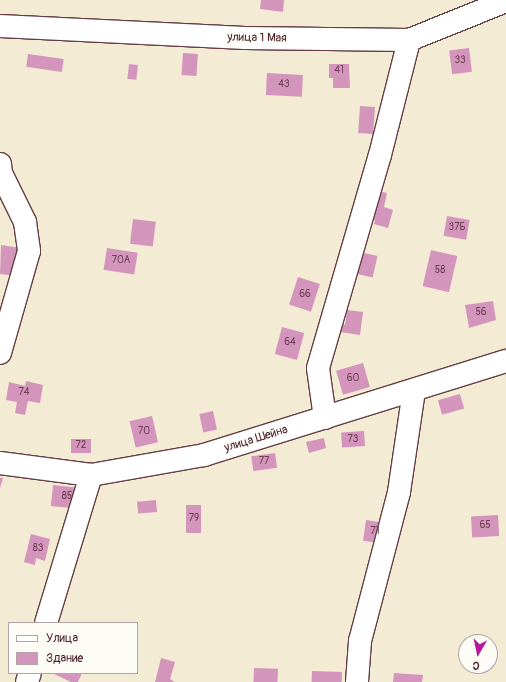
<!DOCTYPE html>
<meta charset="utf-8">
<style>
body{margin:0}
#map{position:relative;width:506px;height:682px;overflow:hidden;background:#f4ebd5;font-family:Pangolin,sans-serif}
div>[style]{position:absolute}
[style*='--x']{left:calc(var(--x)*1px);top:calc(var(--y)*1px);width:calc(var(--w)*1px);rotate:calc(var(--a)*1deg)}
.building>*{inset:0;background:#d495bd;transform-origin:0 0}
.roads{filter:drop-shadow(1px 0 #643e44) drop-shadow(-1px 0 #643e44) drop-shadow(0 1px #643e44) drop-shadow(0 -1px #643e44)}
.minor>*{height:22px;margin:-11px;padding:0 11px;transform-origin:11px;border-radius:11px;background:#fff}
span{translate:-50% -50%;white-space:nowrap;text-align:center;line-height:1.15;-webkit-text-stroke:3.5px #fdfcf7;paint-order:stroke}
.number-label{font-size:10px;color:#6c3c50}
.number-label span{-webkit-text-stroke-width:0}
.street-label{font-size:12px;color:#4a1f2b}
.legend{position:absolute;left:8px;top:622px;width:130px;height:52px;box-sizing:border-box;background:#fdfcf7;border:1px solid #b5a4a5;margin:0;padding:5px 7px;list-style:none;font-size:12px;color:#4a1f2b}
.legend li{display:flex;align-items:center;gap:8px;height:20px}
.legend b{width:20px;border:1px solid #b5a4a5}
.north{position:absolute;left:458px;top:634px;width:40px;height:40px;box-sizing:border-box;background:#fdfcf7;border:1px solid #b5a4a5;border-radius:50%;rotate:189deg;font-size:11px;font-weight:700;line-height:16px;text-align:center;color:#4a1f2b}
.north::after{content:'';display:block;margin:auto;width:14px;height:18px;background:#b5179e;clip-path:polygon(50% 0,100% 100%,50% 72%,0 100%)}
</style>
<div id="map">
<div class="building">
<div style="clip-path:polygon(261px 0,284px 0,283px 12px,260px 9px)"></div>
<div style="left:469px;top:48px;width:24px;height:20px;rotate:83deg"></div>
<div style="left:183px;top:53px;width:15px;height:22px;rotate:4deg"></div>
<div style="left:28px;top:54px;width:36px;height:13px;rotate:8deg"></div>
<div style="left:129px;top:64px;width:9px;height:15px;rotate:6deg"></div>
<div style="clip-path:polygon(329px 64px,349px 64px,350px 88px,333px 88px,333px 78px,329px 78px)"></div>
<div style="left:267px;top:73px;width:36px;height:22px;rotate:3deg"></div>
<div style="left:360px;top:106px;width:15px;height:27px;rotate:4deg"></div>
<div style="clip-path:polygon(377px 191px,387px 193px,384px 207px,393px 210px,388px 228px,374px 224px,375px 220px,370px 219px)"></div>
<div style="left:447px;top:216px;width:23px;height:20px;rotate:10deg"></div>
<div style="left:133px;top:219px;width:23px;height:25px;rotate:7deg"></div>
<div style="clip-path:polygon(1px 245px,21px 248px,16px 276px,0 274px)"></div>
<div style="left:107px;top:248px;width:31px;height:22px;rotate:9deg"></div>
<div style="left:431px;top:250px;width:27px;height:37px;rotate:13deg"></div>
<div style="left:360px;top:252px;width:18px;height:22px;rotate:13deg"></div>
<div style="left:298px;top:277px;width:23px;height:29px;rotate:18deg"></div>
<div style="clip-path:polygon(493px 301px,496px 320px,469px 328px,465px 305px)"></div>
<div style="clip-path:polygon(347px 310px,363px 312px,360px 335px,340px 332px,341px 324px,345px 325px)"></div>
<div style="left:282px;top:327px;width:23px;height:28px;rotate:15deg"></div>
<div style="left:363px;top:363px;width:25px;height:28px;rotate:74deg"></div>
<div style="clip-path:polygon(26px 381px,43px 385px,40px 403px,28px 401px,25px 415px,15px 413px,17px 402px,6px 400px,9px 382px,25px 386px)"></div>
<div style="left:460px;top:394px;width:15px;height:23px;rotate:74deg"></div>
<div style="left:213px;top:411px;width:19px;height:14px;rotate:78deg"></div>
<div style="left:152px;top:416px;width:27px;height:23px;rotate:77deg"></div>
<div style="left:364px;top:431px;width:15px;height:23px;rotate:86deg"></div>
<div style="clip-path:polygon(324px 438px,326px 448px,309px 453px,306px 442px)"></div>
<div style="left:71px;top:439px;width:20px;height:14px"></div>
<div style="left:275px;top:453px;width:15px;height:24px;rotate:82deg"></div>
<div style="clip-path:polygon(0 478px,3px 478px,0 488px)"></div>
<div style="left:53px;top:485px;width:30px;height:21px;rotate:6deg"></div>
<div style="left:156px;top:500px;width:12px;height:19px;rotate:85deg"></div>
<div style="left:186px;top:505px;width:15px;height:28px"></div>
<div style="left:498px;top:515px;width:21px;height:27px;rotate:87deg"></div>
<div style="left:366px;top:520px;width:21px;height:21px;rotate:8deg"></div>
<div style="clip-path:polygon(31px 534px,50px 539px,45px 561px,36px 558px,35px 565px,24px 562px)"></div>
<div style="clip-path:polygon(161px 658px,175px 662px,170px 679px,175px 682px,155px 682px)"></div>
<div style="left:254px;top:668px;width:24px;height:14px;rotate:2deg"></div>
<div style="left:312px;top:671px;width:30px;height:11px;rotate:2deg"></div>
<div style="clip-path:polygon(52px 673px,82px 673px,78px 682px,71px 682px)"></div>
<div style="clip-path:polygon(394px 673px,423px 675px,422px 682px,393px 682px)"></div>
</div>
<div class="roads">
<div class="minor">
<div style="--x:0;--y:26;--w:245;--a:2.8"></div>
<div style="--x:245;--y:38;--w:164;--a:0.7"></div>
<div style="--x:409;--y:40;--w:105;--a:-21.9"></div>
<div style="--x:0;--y:164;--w:9;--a:84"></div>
<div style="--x:1;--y:173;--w:55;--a:63.9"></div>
<div style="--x:25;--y:222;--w:29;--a:82"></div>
<div style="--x:29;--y:251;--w:106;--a:105.9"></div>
<div style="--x:325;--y:418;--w:50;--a:-98"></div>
<div style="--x:318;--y:368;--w:222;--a:-73.8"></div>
<div style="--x:380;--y:155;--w:119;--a:-75.8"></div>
<div style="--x:0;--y:463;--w:92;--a:7.5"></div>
<div style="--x:91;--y:475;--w:115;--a:-10"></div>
<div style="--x:204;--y:455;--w:316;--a:-17.3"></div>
<div style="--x:46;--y:623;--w:155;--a:-73.1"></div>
<div style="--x:27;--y:682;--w:9;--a:-72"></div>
<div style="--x:357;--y:682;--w:41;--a:-85.8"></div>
<div style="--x:360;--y:641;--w:154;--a:-75.3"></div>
<div style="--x:399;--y:492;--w:103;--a:-81.6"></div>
</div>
</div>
<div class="number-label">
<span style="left:460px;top:61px">33</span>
<span style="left:339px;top:71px">41</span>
<span style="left:284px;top:85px">43</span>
<span style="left:457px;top:228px">37Б</span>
<span style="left:121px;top:261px">70А</span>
<span style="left:440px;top:271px">58</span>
<span style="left:305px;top:295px">66</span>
<span style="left:481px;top:313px">56</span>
<span style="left:290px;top:343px">64</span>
<span style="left:353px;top:379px">60</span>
<span style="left:24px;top:393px">74</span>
<span style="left:144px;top:432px">70</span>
<span style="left:353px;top:440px">73</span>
<span style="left:81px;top:446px">72</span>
<span style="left:264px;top:462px">77</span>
<span style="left:67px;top:497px">85</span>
<span style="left:194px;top:519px">79</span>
<span style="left:485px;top:526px">65</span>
<span style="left:375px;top:532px">71</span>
<span style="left:38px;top:549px">83</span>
</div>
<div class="street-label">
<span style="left:257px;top:38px;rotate:1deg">улица 1 Мая</span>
<span style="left:256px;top:439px;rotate:-17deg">улица Шейна</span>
</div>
<ul class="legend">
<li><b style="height:5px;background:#fff"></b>Улица</li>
<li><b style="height:11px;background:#d495bd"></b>Здание</li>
</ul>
<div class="north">С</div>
</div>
